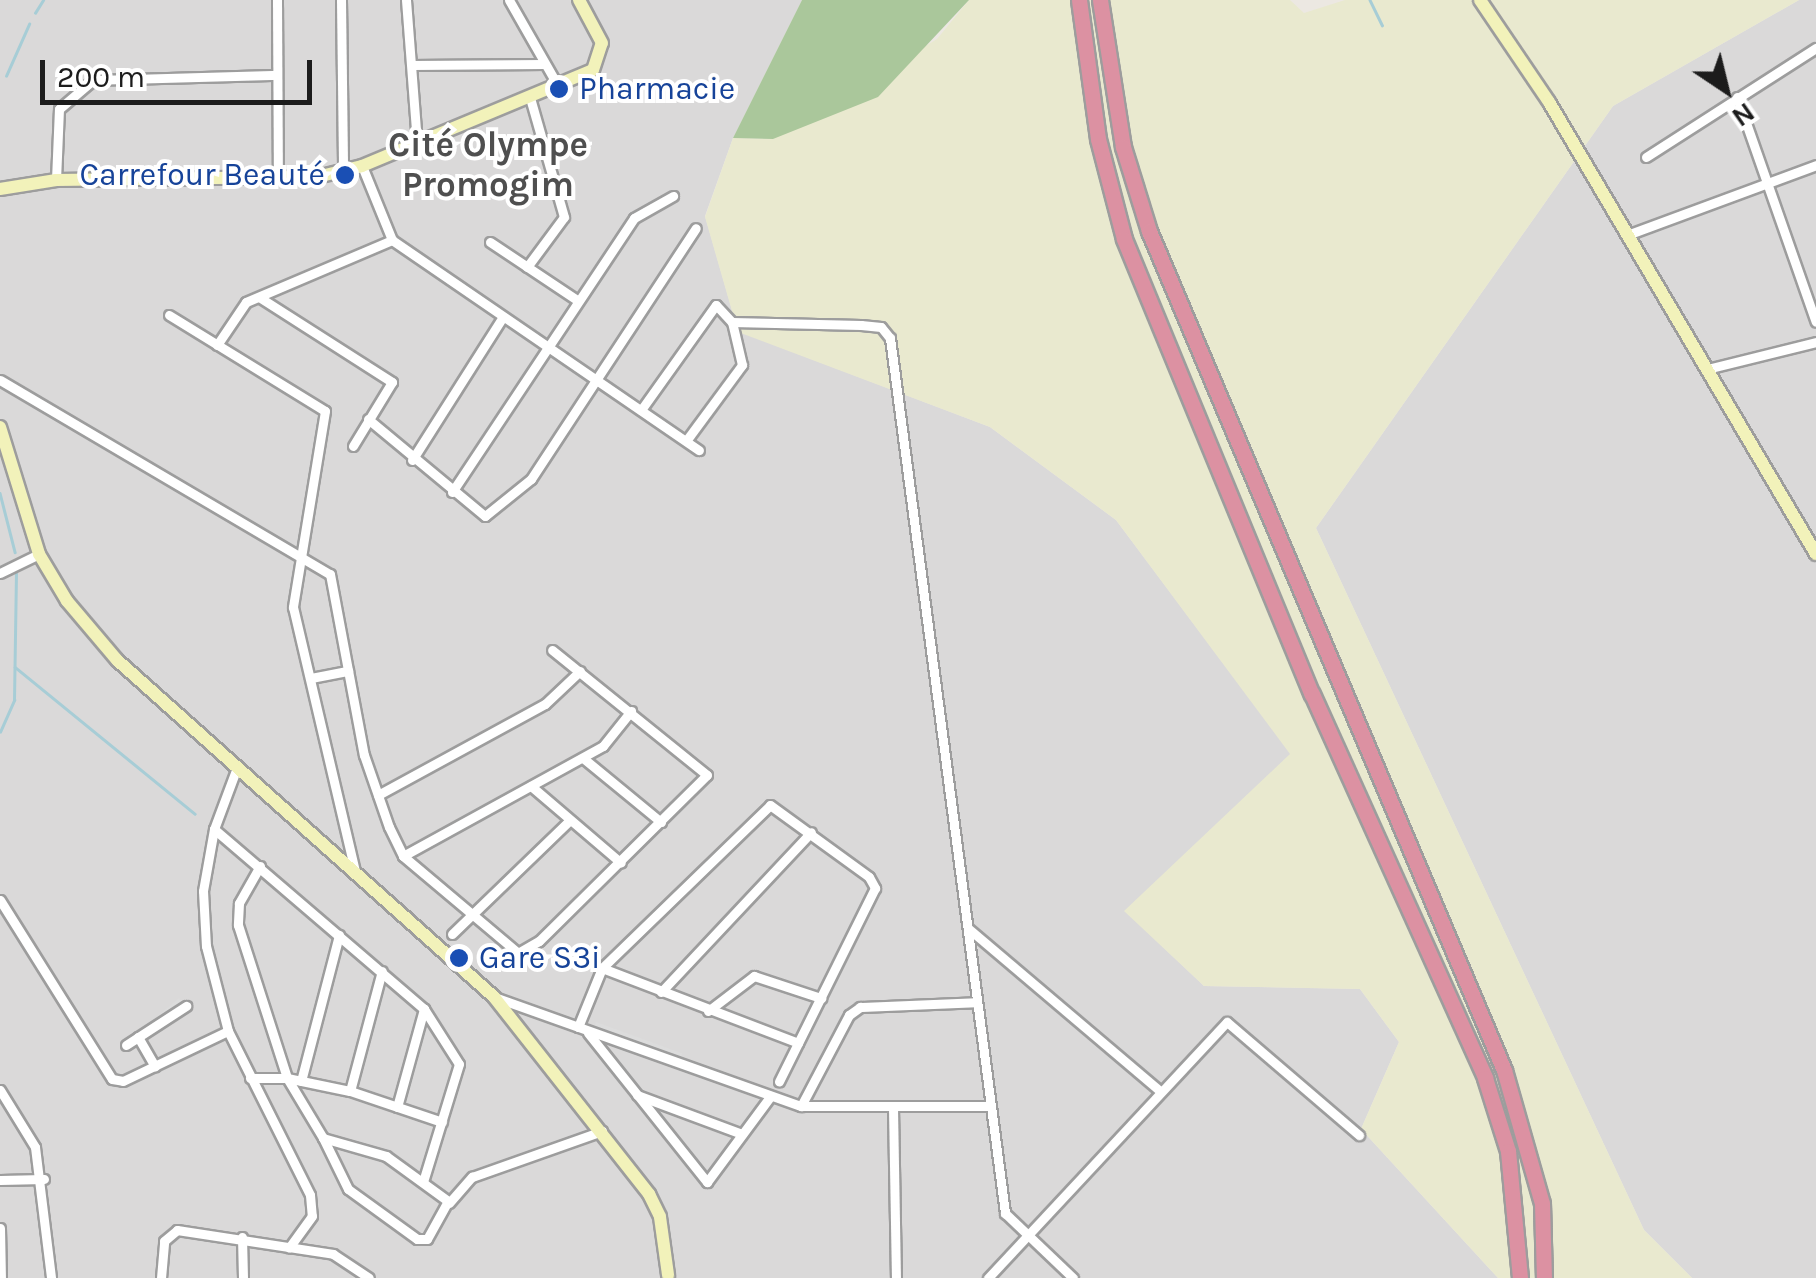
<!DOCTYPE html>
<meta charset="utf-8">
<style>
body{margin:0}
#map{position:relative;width:1816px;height:1278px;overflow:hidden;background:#ece8e2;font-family:Karla,sans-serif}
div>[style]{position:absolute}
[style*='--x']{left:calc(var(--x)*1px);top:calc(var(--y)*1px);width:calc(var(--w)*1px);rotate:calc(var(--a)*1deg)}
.residential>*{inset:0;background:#dad9d9}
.farmland>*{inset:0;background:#e9e9cf}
.forest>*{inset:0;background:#aac79b}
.parking>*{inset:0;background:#dcdcdc;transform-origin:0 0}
.stream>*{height:2.5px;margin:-1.25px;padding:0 1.25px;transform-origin:1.25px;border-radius:1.25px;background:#a7cdd6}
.roads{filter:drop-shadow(2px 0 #9d9d9d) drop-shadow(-2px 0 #9d9d9d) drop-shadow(0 2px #9d9d9d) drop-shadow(0 -2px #9d9d9d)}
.street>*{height:9px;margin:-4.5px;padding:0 4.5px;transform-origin:4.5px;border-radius:4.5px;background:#fff}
.secondary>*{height:12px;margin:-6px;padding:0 6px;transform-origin:6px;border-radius:6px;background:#f2f2ba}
.highway>*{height:15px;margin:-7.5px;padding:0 7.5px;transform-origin:7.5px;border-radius:7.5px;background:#dc91a2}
.dots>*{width:28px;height:28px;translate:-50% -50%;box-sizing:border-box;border:5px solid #fff;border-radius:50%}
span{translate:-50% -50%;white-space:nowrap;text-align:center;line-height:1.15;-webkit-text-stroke:8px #fff;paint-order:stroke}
.transit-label{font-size:32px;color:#164399}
.left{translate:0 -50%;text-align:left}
.right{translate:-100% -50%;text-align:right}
.neighbourhood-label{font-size:35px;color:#4f4f4f;font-weight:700}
.north{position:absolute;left:1676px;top:40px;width:100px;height:100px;-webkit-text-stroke:8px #fff;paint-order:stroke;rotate:145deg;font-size:28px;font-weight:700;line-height:40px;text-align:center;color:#1c1c1c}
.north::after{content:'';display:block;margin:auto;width:35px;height:45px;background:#1c1c1c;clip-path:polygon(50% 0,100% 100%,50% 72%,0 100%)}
.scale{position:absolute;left:40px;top:60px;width:272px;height:45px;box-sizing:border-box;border:5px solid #1c1c1c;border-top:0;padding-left:12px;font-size:30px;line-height:35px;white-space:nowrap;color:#1c1c1c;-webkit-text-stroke:8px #fff;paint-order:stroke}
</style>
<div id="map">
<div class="residential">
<div style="clip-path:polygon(0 0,802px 0,733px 138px,705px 216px,738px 331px,990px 427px,1116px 520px,1291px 754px,1125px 911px,1204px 986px,1360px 989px,1399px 1042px,1361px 1129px,1498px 1278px,0 1278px)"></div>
<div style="clip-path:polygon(1799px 0,1816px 0,1816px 1278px,1692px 1278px,1644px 1230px,1316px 528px,1613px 106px)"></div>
</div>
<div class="farmland">
<div style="clip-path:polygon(969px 0,1290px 0,1304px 13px,1345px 0,1799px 0,1613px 106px,1316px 528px,1644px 1230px,1692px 1278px,1498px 1278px,1361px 1129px,1399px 1042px,1360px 989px,1204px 986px,1124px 911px,1290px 754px,1116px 520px,990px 427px,738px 332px,705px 217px,733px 138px,773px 139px,937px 39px)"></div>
</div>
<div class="forest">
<div style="clip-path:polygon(802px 0,969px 0,878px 97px,773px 139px,733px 138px)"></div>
</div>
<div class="parking">
<div style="left:179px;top:998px;width:8px;height:68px;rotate:50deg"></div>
<div style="left:596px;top:1022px;width:92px;height:7px;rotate:20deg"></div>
</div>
<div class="stream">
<div style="--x:1370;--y:0;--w:28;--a:64"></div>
<div style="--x:35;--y:13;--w:15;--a:-58"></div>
<div style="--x:6;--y:76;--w:57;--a:-66.1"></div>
<div style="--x:0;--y:493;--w:61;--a:75.7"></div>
<div style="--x:15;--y:667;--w:232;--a:39.2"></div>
<div style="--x:0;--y:732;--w:35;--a:-66"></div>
<div style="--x:14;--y:700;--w:126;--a:-89.1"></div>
</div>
<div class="roads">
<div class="street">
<div style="--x:277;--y:0;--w:177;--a:89.7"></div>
<div style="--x:341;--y:0;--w:171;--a:89.3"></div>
<div style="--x:406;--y:0;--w:144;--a:85.6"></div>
<div style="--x:509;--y:0;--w:99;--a:60.3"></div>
<div style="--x:412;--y:65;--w:132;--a:-0.4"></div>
<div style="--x:1737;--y:97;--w:238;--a:70.7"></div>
<div style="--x:1646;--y:157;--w:202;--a:-32.7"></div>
<div style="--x:362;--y:166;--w:80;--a:67.9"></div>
<div style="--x:392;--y:240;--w:372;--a:34.4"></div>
<div style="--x:56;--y:180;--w:71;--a:-87.6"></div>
<div style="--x:59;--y:109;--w:45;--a:-40.5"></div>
<div style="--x:93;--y:80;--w:183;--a:-1.6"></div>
<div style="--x:1627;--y:235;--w:202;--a:-20.3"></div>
<div style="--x:490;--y:242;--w:105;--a:33.7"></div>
<div style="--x:527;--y:267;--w:62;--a:-53.5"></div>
<div style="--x:564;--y:217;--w:124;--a:-105.9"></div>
<div style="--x:259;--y:297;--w:158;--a:32.6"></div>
<div style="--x:392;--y:382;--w:75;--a:121.4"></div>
<div style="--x:169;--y:315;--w:183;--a:31.6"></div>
<div style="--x:325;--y:411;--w:199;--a:99.3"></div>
<div style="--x:293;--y:607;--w:271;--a:76.8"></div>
<div style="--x:732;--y:322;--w:129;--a:1.3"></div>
<div style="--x:861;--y:325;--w:20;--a:6"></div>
<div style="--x:881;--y:327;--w:14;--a:51"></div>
<div style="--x:890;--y:338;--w:883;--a:82.51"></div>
<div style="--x:1005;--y:1213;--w:94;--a:43.7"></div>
<div style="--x:217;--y:345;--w:52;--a:-56"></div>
<div style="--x:246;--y:302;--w:159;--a:-23"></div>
<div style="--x:1707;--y:369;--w:112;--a:-13.9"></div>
<div style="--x:0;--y:380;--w:383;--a:30.5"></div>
<div style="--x:330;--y:574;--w:184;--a:79.4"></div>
<div style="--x:364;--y:755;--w:76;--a:70.9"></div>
<div style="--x:389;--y:827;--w:32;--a:64"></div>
<div style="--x:403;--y:856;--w:150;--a:40.1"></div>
<div style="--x:518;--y:953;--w:24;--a:-30"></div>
<div style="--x:539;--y:941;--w:236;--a:-44.7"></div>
<div style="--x:707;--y:775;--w:199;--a:-141.1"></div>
<div style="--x:641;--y:410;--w:129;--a:-54.5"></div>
<div style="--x:716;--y:305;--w:23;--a:47"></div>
<div style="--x:732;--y:322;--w:44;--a:76.9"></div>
<div style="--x:742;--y:365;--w:94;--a:126.4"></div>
<div style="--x:368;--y:419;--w:152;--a:39.7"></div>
<div style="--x:485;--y:516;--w:59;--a:-38.8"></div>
<div style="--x:531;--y:479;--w:300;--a:-56.7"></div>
<div style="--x:412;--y:460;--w:166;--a:-57.6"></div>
<div style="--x:452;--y:492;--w:329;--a:-56.4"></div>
<div style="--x:634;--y:218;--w:45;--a:-29.4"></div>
<div style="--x:0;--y:573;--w:43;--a:-26"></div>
<div style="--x:311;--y:678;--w:38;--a:-11"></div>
<div style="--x:583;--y:758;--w:101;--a:39.4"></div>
<div style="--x:236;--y:770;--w:63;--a:110.4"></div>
<div style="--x:214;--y:829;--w:63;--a:100.1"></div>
<div style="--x:203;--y:891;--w:55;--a:86.9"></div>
<div style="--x:206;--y:946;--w:88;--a:75.5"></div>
<div style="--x:228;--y:1031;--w:183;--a:63.4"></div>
<div style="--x:310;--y:1195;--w:21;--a:85"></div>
<div style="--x:312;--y:1216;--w:39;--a:126"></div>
<div style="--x:531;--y:786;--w:118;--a:40.5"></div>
<div style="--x:378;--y:795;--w:190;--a:-28.6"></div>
<div style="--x:545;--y:704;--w:48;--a:-43.3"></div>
<div style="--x:214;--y:829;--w:277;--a:40.6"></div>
<div style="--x:424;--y:1009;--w:65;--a:57.5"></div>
<div style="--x:459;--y:1064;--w:123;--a:107"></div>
<div style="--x:403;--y:856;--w:228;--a:-28.8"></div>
<div style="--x:603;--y:746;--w:45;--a:-51.3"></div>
<div style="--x:260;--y:866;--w:43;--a:119.6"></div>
<div style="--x:239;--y:903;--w:22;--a:93"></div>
<div style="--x:238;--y:925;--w:161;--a:72.2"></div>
<div style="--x:287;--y:1078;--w:70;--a:59"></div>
<div style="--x:323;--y:1138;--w:66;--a:15.9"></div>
<div style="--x:386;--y:1156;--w:77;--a:36"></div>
<div style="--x:448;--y:1201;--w:43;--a:118.9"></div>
<div style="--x:427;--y:1239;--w:10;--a:180"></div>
<div style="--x:417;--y:1239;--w:85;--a:-144.1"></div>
<div style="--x:348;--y:1189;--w:57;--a:-116.1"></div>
<div style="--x:0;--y:900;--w:211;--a:58"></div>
<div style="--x:112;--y:1079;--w:11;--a:10"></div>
<div style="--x:123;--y:1081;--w:116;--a:-25.5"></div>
<div style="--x:969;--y:929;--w:250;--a:40.3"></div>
<div style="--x:452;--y:934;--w:164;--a:-44"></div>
<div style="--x:602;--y:968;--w:210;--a:20.9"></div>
<div style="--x:661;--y:992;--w:219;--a:-46.8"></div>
<div style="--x:497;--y:998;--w:323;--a:19.6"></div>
<div style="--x:801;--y:1106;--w:190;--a:0"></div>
<div style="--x:708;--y:1011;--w:58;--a:-37.3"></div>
<div style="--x:754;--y:976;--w:71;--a:18.2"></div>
<div style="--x:578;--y:1027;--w:64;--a:-67.9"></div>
<div style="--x:602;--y:968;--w:234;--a:-44.1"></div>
<div style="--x:770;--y:805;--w:122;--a:36"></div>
<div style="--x:869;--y:877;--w:13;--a:61"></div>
<div style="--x:875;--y:888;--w:216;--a:116.4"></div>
<div style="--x:588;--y:1033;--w:191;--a:51.4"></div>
<div style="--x:707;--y:1182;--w:106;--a:-53.5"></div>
<div style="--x:138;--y:1037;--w:34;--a:60"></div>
<div style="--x:126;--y:1045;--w:72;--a:-33"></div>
<div style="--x:250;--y:1078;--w:37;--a:0"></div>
<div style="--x:287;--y:1078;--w:64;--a:11.7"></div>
<div style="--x:350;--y:1091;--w:97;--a:18.6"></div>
<div style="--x:301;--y:1081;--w:151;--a:-75.4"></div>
<div style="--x:0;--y:1090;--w:67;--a:58.4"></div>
<div style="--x:35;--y:1147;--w:132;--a:83"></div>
<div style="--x:350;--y:1091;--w:124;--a:-75.1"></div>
<div style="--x:637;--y:1095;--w:112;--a:20.4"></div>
<div style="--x:801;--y:1106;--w:103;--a:-62.2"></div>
<div style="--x:849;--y:1015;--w:14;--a:-36"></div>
<div style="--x:860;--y:1007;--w:117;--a:-2.4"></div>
<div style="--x:397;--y:1107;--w:102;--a:-74.6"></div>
<div style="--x:893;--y:1108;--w:170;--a:89"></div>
<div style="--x:0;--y:1180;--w:44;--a:-1.3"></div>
<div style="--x:449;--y:1203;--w:35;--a:-49"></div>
<div style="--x:472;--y:1177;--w:138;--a:-19.5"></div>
<div style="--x:0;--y:1228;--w:50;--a:88.9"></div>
<div style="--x:242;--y:1237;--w:41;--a:88.6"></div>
<div style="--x:161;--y:1278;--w:37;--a:-85"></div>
<div style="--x:164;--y:1241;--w:17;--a:-40"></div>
<div style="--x:177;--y:1230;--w:158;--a:8.7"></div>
<div style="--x:333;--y:1254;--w:43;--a:33.7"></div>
<div style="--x:988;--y:1278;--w:350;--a:-47"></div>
<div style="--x:1227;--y:1022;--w:174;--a:40.6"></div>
</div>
<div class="secondary">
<div style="--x:1480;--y:0;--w:123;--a:55.9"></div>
<div style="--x:1549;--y:102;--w:525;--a:59.43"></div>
<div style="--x:0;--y:189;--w:57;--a:-9.1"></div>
<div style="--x:56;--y:180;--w:261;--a:-0.7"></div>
<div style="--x:317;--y:177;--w:46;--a:-13.7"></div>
<div style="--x:362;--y:166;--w:250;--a:-22.6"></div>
<div style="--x:593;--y:70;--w:28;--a:-72"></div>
<div style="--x:602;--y:43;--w:49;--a:-118.1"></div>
<div style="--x:0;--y:427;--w:133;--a:72.9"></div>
<div style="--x:39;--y:554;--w:55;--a:59.2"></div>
<div style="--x:67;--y:601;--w:77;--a:49.7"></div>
<div style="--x:117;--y:660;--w:506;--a:41.79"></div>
<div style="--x:494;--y:997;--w:251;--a:51.8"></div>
<div style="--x:649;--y:1194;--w:25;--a:64"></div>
<div style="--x:660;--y:1217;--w:59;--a:82.1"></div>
</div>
<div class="highway">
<div style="--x:1079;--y:0;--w:140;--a:82.2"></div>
<div style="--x:1098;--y:139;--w:103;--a:75.4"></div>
<div style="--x:1124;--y:239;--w:492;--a:67.6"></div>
<div style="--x:1312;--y:694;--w:421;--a:65.7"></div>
<div style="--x:1485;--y:1078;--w:77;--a:72.5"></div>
<div style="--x:1508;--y:1151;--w:128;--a:84.6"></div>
<div style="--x:1100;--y:0;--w:149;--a:81.1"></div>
<div style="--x:1123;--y:147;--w:88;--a:72.8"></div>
<div style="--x:1149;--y:231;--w:911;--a:67.07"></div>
<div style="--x:1504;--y:1070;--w:138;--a:74.1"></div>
<div style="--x:1542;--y:1203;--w:75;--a:88.5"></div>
</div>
</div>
<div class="dots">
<div style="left:559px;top:89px;background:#1a4fb4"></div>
<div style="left:345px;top:175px;background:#1a4fb4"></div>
<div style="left:459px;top:958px;background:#1a4fb4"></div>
</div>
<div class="transit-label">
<span class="left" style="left:579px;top:89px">Pharmacie</span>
<span class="right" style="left:325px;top:175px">Carrefour Beauté</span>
<span class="left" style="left:479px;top:958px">Gare S3i</span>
</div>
<div class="neighbourhood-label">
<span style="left:488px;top:165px">Cité Olympe<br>Promogim</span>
</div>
<div class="north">N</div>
<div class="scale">200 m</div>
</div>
